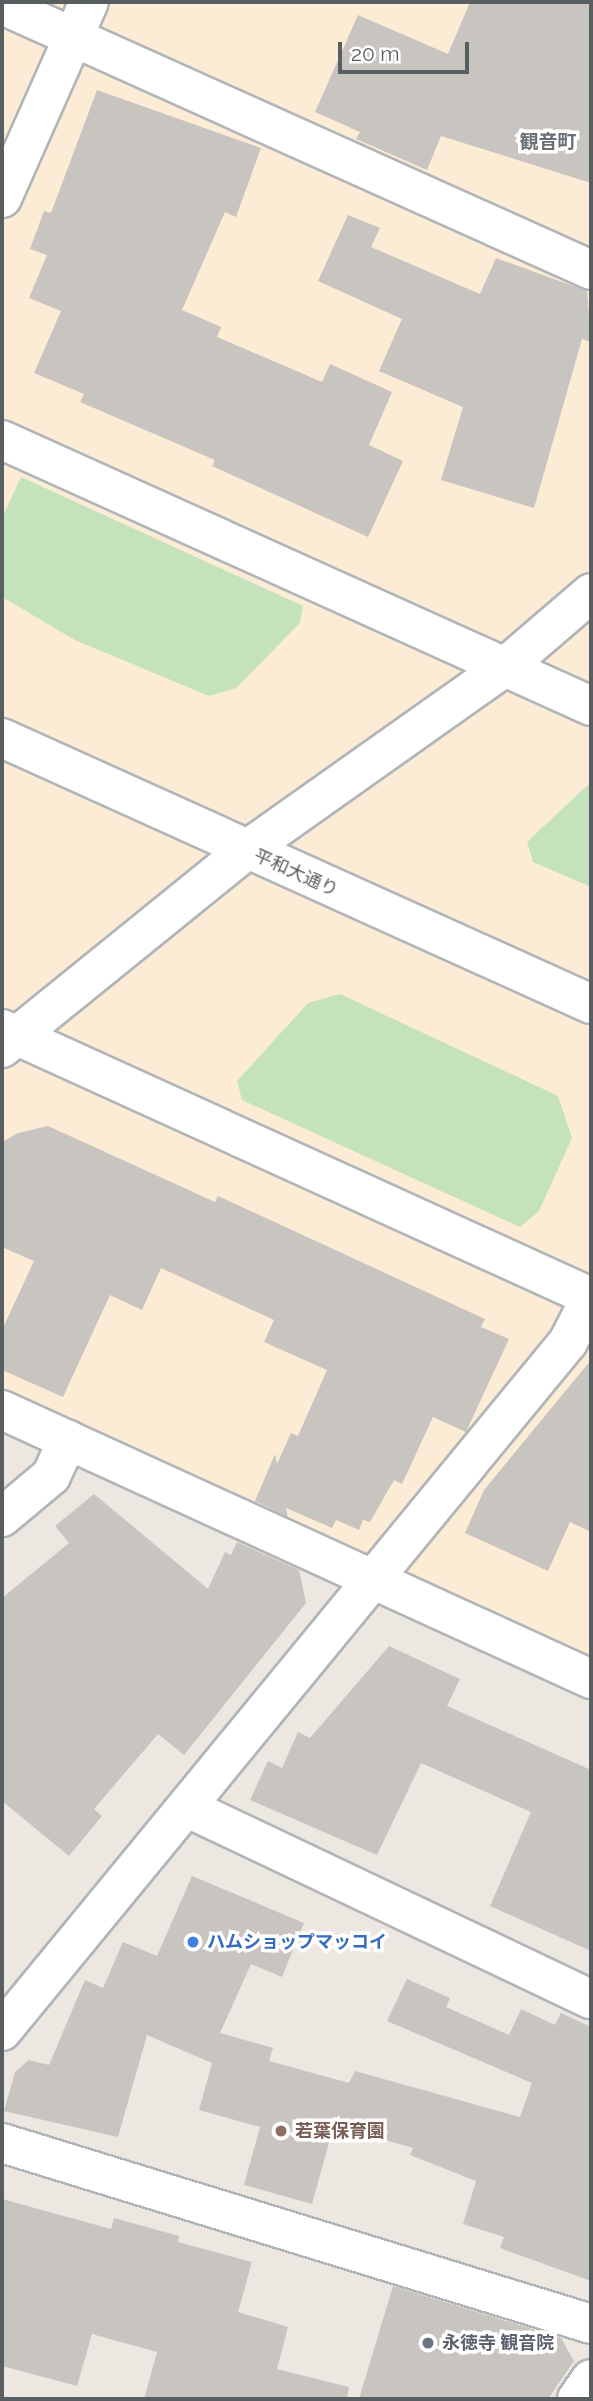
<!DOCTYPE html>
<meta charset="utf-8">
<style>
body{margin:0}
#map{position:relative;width:593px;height:2401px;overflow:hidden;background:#ece7e0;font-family:Raleway,"Noto Sans JP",sans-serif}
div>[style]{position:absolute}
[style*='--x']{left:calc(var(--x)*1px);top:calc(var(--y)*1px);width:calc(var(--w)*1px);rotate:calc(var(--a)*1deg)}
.commercial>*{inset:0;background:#fcecd5}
.green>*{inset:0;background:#c4e3bd}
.building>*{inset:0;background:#c8c4c0}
.roads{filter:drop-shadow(2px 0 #b1b5b8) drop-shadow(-2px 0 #b1b5b8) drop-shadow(0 2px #b1b5b8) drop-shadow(0 -2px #b1b5b8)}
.minor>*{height:38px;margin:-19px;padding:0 19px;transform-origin:19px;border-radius:19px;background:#fff}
.dots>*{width:19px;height:19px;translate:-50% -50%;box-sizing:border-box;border:4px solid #fff;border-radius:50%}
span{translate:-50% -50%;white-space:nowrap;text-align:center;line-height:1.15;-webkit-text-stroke:7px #fff;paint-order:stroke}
.street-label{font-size:18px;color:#595e61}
.shop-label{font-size:18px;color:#366cbe;font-weight:700}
.left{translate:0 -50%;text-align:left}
.education-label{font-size:18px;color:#785e54;font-weight:700}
.worship-label{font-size:18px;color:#5b616d;font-weight:700}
.neighbourhood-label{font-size:19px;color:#6a7073;font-weight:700}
.frame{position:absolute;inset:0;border:4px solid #595e61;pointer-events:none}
.scale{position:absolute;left:338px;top:42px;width:131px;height:32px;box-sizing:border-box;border:4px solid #595e61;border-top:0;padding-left:9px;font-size:21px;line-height:24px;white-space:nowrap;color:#595e61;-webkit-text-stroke:5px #fff;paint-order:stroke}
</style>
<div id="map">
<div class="commercial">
<div style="clip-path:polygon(2px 2px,591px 2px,591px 1676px,2px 1408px)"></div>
</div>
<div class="green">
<div style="clip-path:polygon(21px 477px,303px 606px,300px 623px,236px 688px,209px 696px,75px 640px,2px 597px,2px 518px)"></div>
<div style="clip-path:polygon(591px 782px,591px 887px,533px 862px,527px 842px)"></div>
<div style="clip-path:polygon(340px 994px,558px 1096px,572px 1138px,539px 1211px,520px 1227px,242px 1100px,237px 1081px,308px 1003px)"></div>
</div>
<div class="building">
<div style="clip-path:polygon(470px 2px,591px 2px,591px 183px,441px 136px,427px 170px,356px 139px,360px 132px,315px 112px,358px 15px,448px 54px)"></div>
<div style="clip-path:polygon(97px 90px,261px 148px,236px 217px,225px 212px,182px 310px,221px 327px,217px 337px,322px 382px,330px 364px,392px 392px,369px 445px,403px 461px,368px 537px,212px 466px,215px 460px,80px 402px,84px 394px,34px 373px,61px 311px,29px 298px,47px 255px,30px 249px,44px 211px,51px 213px)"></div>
<div style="clip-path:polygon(348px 215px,380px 228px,371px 247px,480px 294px,496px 258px,587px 291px,591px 342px,582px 339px,534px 508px,441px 480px,463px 407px,379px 371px,402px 319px,318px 281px)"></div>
<div style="clip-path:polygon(48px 1126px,215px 1202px,218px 1196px,485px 1319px,481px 1327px,509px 1339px,466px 1432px,433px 1417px,402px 1484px,394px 1480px,370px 1522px,363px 1520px,359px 1530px,336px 1520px,332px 1528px,286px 1508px,288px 1517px,255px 1501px,275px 1454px,277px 1464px,291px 1433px,298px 1436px,327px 1370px,264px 1342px,274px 1320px,161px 1268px,142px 1310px,110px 1295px,63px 1397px,2px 1370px,2px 1330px,34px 1261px,2px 1247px,2px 1142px,18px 1133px)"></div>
<div style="clip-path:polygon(591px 1360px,591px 1532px,570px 1522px,548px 1571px,465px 1533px,484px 1490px)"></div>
<div style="clip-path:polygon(94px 1494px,208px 1589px,225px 1552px,231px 1555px,237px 1542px,299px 1570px,306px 1603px,184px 1755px,158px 1734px,94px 1809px,102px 1816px,69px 1856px,2px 1801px,2px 1598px,69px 1543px,55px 1526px)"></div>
<div style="clip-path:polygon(389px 1646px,460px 1679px,447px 1706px,591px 1770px,591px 1951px,490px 1906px,531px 1812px,421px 1763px,377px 1855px,250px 1800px,268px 1761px,282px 1768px,298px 1732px,310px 1738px)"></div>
<div style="clip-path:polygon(192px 1876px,304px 1923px,282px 1977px,251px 1964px,220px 2033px,273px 2048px,269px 2061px,349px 2083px,355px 2071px,520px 2117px,532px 2083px,387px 2021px,407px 1979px,450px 1998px,446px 2007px,509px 2035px,521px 2009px,555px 2025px,561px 2013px,591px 2027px,591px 2281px,500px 2248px,504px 2237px,463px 2224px,476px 2181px,410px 2155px,413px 2148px,334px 2125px,312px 2204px,244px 2185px,260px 2127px,199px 2110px,212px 2063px,147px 2035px,118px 2137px,4px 2111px,15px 2072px,29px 2060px,49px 2065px,85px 1980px,103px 1988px,123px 1942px,157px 1956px)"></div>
<div style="clip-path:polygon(2px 2199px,111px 2229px,114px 2218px,179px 2236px,178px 2242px,252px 2262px,238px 2312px,288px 2327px,277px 2369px,349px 2387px,347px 2399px,144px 2399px,157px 2352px,92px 2334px,77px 2386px,2px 2366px)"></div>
<div style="clip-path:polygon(393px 2286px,561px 2338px,574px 2361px,548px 2399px,359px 2399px)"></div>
</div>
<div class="roads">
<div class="minor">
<div style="--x:2;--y:5;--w:646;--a:24.22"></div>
<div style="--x:2;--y:198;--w:214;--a:-66.1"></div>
<div style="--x:2;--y:440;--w:646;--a:24.3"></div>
<div style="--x:2;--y:738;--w:646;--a:24.3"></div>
<div style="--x:2;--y:1029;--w:647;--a:24.47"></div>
<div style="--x:2;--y:1048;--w:313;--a:-39"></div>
<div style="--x:245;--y:851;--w:319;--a:-35.3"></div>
<div style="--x:505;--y:667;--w:113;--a:-40.7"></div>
<div style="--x:2;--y:1410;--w:648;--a:24.55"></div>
<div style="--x:2;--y:1517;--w:64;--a:-39.9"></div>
<div style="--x:51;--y:1476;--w:40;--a:-65"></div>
<div style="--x:188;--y:1808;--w:446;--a:25.4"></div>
<div style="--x:2;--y:2031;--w:892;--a:-50.6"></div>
<div style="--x:568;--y:1342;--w:51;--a:-62.9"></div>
<div style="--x:2;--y:2143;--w:616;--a:17.08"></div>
<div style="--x:577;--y:2399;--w:24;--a:-55"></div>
</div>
</div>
<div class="dots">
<div style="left:193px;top:1942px;background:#3f7fe0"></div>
<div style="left:281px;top:2131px;background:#8d6e63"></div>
<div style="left:428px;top:2343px;background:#6b7280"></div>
</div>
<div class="street-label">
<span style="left:296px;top:873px;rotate:24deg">平和大通り</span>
</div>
<div class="shop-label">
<span class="left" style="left:207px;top:1942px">ハムショップマッコイ</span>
</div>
<div class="education-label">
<span class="left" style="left:295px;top:2131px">若葉保育園</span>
</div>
<div class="worship-label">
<span class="left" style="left:442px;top:2343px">永徳寺 観音院</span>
</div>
<div class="neighbourhood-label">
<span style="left:548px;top:142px">観音町</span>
</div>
<div class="frame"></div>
<div class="scale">20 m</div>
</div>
